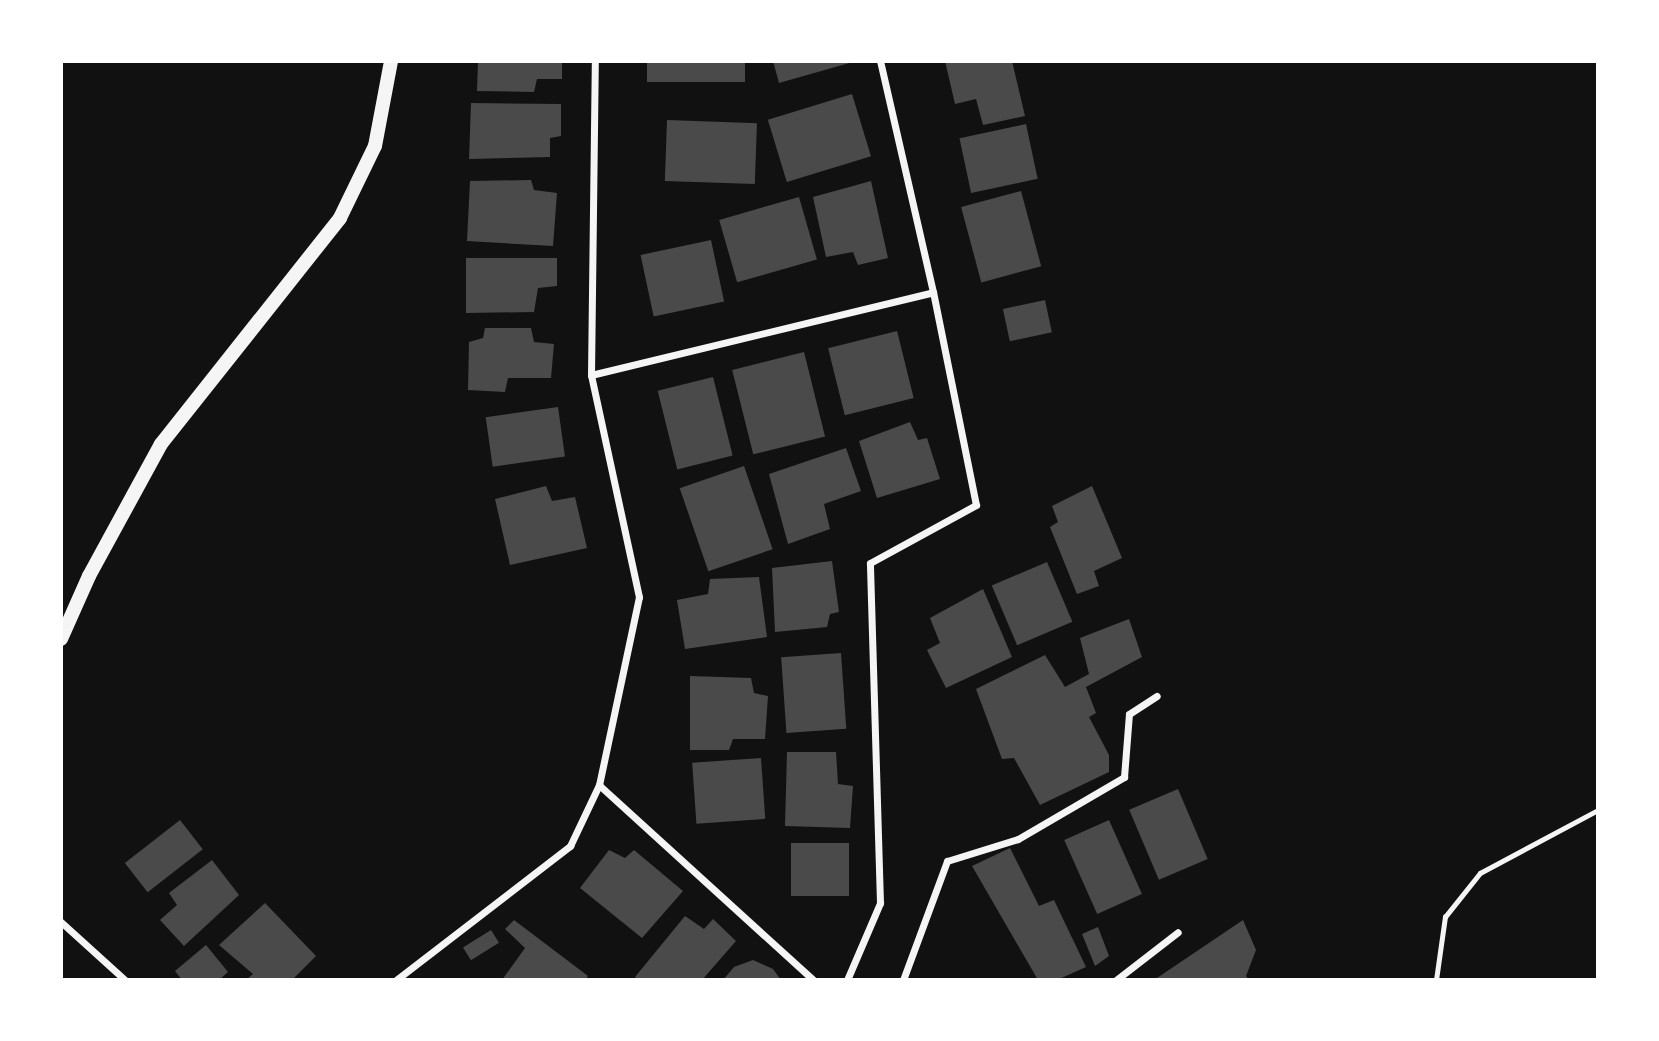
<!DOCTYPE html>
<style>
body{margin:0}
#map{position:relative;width:1659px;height:1041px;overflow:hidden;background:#111;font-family:"Asap Condensed",sans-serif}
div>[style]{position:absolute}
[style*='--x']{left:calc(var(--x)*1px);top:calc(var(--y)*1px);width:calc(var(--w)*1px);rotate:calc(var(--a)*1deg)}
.building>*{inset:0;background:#4a4a4a;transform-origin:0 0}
.path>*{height:4.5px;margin:-2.25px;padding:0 2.25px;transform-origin:2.25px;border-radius:2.25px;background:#f5f5f5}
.minor>*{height:7px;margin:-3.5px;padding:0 3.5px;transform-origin:3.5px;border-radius:3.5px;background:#f5f5f5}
.secondary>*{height:14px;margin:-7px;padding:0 7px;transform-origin:7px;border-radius:7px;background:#f5f5f5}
span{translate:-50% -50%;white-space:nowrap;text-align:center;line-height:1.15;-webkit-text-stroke:6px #fff;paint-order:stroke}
.frame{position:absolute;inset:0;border:63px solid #fff;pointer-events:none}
</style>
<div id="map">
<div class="building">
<div style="clip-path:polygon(478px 61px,562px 61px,562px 79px,537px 79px,534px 92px,477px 91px)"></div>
<div style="left:647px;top:61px;width:98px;height:21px"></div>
<div style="clip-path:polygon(773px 61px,853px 61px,853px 62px,779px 83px)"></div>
<div style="clip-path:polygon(945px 61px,1012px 61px,1025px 116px,983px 125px,976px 99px,955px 104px)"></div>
<div style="left:852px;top:94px;width:65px;height:88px;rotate:73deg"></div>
<div style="clip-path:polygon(471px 103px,561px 104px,561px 136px,550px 138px,550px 157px,469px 159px)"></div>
<div style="left:667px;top:120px;width:90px;height:61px;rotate:2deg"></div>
<div style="left:1026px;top:124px;width:56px;height:68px;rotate:78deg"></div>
<div style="clip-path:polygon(531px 180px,534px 190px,557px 193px,553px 246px,467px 241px,470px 181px)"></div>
<div style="clip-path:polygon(871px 181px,888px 258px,858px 265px,853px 252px,826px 257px,813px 197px)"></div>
<div style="left:1021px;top:191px;width:78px;height:62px;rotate:75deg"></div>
<div style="left:799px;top:197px;width:65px;height:83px;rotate:74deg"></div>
<div style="left:711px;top:240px;width:63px;height:72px;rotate:78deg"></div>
<div style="clip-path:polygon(466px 258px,557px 258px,557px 286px,538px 288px,534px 312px,466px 313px)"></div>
<div style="left:1045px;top:300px;width:33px;height:43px;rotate:78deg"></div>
<div style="clip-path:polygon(485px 328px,531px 328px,534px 342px,554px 344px,551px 378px,508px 378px,505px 392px,468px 390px,469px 342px,483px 338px)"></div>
<div style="left:897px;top:331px;width:69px;height:71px;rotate:76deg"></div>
<div style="left:804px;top:352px;width:87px;height:74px;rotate:76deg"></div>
<div style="left:713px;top:377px;width:81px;height:57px;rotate:76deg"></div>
<div style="left:558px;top:407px;width:50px;height:73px;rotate:82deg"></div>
<div style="clip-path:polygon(910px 422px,918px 440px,927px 438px,940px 479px,877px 498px,859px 441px)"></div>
<div style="clip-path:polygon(846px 448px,861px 491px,824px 504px,830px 529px,788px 544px,769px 474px)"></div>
<div style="left:744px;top:466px;width:88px;height:68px;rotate:71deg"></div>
<div style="clip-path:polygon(546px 486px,552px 501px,575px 497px,587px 548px,510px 565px,495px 499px)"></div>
<div style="clip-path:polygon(1092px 486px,1122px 558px,1094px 571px,1099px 586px,1077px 594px,1050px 527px,1058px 522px,1052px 506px)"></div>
<div style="clip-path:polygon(832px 561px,839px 612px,830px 614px,827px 627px,775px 632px,772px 568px)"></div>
<div style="left:1047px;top:562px;width:65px;height:60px;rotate:67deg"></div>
<div style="clip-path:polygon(759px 577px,767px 637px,685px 649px,677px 600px,708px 594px,710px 579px)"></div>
<div style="clip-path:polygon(983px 589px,1012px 657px,946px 688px,927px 650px,940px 643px,930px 618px)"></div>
<div style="clip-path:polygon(1129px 619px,1142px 657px,1086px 687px,1096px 713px,1089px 717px,1109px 755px,1109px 772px,1040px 805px,1014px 758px,1002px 759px,976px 689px,1045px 655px,1065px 687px,1089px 674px,1080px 638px)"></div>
<div style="left:841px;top:653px;width:76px;height:60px;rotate:86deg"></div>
<div style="clip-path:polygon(690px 676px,751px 678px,754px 693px,768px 696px,765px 739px,733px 739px,729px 750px,690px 750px)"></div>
<div style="clip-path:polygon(787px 752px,836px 752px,838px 784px,853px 786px,850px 828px,785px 826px)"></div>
<div style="left:761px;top:758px;width:61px;height:69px;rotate:86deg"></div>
<div style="left:1178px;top:789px;width:76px;height:53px;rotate:67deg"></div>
<div style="left:180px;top:820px;width:37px;height:70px;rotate:52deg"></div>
<div style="left:1109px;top:820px;width:81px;height:49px;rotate:66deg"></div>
<div style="left:791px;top:843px;width:58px;height:53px"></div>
<div style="clip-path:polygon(1010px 848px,1039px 906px,1054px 900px,1086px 967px,1057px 980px,1038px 980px,972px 866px)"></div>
<div style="clip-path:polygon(609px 850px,625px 858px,634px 850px,683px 891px,642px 938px,580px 888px)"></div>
<div style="clip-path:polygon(212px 860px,239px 895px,184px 946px,160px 920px,177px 905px,169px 893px)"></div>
<div style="clip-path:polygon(265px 903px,316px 956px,292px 980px,246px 980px,253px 974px,219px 945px)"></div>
<div style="clip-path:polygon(685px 916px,704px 929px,713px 919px,736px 941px,702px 980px,638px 980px,635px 977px)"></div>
<div style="clip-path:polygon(514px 920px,588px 976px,585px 980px,502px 980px,525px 948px,505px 929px)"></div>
<div style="clip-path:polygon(1243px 920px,1256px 950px,1246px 976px,1249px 980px,1154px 980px)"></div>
<div style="clip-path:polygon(1098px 927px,1109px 956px,1095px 966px,1082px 934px)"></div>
<div style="left:491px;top:930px;width:15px;height:33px;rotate:58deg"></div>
<div style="clip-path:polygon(206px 945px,228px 972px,219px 980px,182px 980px,175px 971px)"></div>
<div style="clip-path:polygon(753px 960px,773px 969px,781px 980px,723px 980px,734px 967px)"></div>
</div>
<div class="path">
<div style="--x:1436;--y:980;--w:64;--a:-81.9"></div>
<div style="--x:1445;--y:917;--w:56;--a:-51.5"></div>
<div style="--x:1480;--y:873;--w:134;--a:-28.1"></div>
</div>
<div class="minor">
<div style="--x:591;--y:375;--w:352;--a:-13.6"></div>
<div style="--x:599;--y:785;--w:290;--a:42.3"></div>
<div style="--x:61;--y:922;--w:86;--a:42.2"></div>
<div style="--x:396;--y:980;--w:220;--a:-37.6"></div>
<div style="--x:570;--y:846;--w:68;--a:-64.6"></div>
<div style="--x:599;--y:785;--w:192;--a:-78"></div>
<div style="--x:639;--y:597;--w:227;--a:-102.2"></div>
<div style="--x:591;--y:375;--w:314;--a:-89.3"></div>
<div style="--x:847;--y:980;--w:84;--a:-66.8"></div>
<div style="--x:880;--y:903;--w:340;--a:-91.7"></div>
<div style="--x:870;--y:563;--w:121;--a:-28.7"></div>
<div style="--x:976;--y:505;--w:217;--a:-101.4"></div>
<div style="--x:933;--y:292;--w:237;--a:-102.9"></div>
<div style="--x:903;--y:980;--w:127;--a:-69.7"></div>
<div style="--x:947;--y:861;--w:74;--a:-17.2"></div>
<div style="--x:1018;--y:839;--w:123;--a:-30.3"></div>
<div style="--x:1124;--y:777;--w:63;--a:-85.5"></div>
<div style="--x:1129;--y:714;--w:33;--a:-33"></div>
<div style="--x:1116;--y:980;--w:78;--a:-37.7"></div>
</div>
<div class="secondary">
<div style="--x:61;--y:639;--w:69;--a:-66"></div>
<div style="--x:89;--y:576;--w:150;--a:-61.4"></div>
<div style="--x:161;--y:444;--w:288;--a:-51.6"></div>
<div style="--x:340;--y:218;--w:80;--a:-64.1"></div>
<div style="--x:375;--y:146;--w:86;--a:-79.3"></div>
</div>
<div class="frame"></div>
</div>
